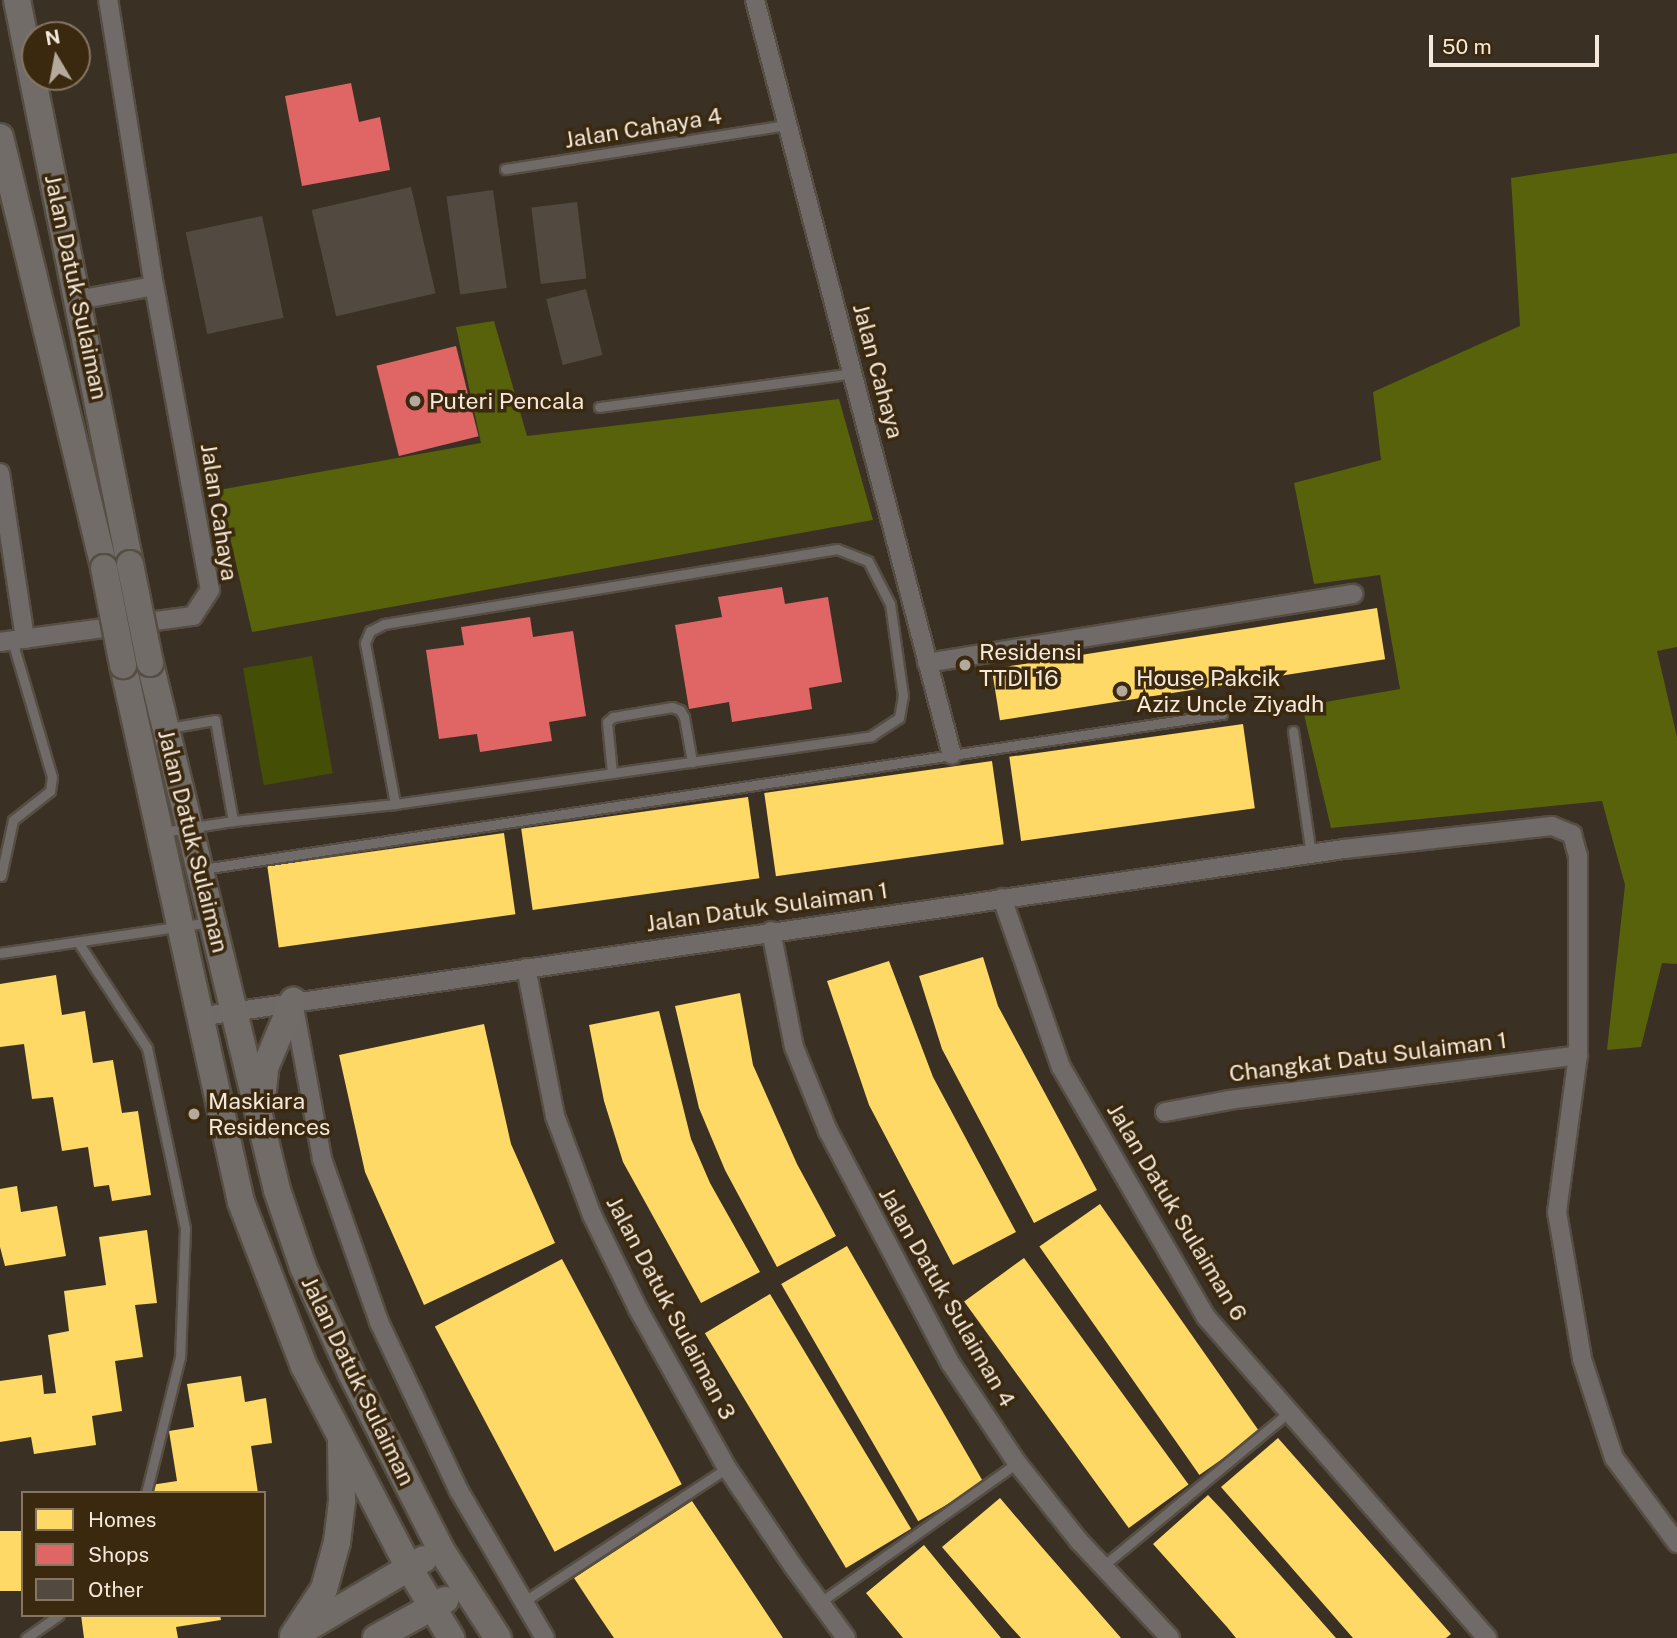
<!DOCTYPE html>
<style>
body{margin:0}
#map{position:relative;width:1677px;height:1638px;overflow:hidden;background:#3a3124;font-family:"Public Sans",sans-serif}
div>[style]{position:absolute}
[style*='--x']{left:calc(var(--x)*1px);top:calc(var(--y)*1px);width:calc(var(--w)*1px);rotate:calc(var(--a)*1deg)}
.green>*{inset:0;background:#454e05;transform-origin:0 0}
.forest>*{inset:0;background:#57620a}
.homes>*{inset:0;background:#ffd966;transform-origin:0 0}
.shops>*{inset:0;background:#e06666;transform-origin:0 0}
.building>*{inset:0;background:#524a40;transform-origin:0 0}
.roads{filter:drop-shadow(2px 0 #564e43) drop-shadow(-2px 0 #564e43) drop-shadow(0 2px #564e43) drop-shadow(0 -2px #564e43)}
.service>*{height:9px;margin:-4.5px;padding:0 4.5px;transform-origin:4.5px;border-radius:4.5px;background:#706a69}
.minor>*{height:18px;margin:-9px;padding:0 9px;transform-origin:9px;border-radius:9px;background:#706a69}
.secondary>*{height:26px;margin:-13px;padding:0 13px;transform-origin:13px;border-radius:13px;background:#726c68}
.bridges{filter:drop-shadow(2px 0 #564e43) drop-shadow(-2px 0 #564e43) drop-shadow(0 2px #564e43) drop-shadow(0 -2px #564e43)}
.secondary-bridge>*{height:26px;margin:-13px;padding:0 13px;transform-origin:13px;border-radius:13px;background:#726c68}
.dots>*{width:19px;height:19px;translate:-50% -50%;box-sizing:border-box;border:4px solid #3a280f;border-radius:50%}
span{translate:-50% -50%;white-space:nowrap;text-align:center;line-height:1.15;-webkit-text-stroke:7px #3a280f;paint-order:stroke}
.street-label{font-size:23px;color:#f5e9db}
.poi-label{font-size:23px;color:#f5e9db}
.left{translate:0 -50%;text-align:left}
.legend{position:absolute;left:21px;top:1491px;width:245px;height:126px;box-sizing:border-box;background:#3a280f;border:2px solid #857561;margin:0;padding:9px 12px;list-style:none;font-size:21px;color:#f5e9db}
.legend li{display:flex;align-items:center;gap:14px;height:35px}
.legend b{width:35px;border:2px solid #857561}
.north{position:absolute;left:21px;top:21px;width:70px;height:70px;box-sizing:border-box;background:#3a280f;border:2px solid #857561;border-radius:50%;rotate:350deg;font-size:19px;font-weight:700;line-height:28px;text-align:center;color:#f5e9db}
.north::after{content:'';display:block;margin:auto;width:24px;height:32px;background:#b4a99b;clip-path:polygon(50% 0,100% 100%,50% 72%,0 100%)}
.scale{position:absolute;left:1429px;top:35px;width:170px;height:32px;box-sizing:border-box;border:4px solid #f5e9db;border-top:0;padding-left:9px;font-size:21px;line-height:24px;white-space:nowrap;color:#f5e9db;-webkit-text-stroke:5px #3a280f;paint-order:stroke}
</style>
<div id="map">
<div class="green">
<div style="left:312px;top:656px;width:119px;height:70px;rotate:80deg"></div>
</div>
<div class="forest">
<div style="clip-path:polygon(1677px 153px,1677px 647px,1657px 651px,1677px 737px,1677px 964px,1662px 963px,1641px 1047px,1607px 1050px,1625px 885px,1602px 801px,1331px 828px,1302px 706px,1400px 689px,1380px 575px,1314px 584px,1294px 483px,1381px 460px,1373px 392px,1520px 326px,1511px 178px)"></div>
<div style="clip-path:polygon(494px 321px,527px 436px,839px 399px,873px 520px,252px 632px,219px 490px,481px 443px,456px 327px)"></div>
</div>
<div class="homes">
<div style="left:1377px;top:608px;width:52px;height:390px;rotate:81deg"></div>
<div style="left:1243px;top:724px;width:85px;height:236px;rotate:82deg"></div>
<div style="left:992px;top:761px;width:84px;height:230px;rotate:82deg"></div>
<div style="left:748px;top:797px;width:82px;height:229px;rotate:82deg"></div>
<div style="left:504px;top:833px;width:82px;height:239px;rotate:82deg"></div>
<div style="clip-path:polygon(983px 957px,998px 1006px,1097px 1190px,1034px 1223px,942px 1049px,919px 976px)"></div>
<div style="clip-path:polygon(889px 961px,933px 1077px,1016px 1232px,953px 1265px,869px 1105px,827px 981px)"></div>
<div style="clip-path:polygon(56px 975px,62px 1015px,85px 1011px,93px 1063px,113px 1060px,122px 1113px,138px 1111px,151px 1195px,112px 1201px,109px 1185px,94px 1187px,88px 1147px,62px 1151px,53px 1097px,32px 1099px,24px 1044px,0 1047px,0 984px)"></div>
<div style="clip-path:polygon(740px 993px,753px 1065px,797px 1164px,836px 1236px,777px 1267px,725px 1170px,699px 1108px,675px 1006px)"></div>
<div style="clip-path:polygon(659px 1011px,691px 1139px,710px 1183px,760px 1272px,701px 1303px,623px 1162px,604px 1101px,589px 1025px)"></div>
<div style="clip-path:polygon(484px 1024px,511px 1144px,555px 1243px,424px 1305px,365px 1172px,339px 1055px)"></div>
<div style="clip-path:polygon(17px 1186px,21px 1212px,57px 1206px,66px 1256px,5px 1266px,0 1247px,0 1189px)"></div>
<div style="left:1100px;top:1204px;width:279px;height:74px;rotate:55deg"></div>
<div style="clip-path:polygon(147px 1230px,157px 1303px,135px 1305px,143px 1357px,115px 1361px,122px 1411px,92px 1416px,96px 1445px,34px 1454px,31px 1437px,0 1442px,0 1381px,42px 1375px,44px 1394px,56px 1393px,48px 1335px,69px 1331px,64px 1291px,106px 1285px,99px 1237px)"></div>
<div style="left:847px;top:1246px;width:274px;height:76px;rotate:60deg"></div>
<div style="left:1024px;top:1258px;width:280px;height:74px;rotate:54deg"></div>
<div style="left:562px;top:1259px;width:255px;height:144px;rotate:62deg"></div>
<div style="left:770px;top:1294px;width:274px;height:76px;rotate:59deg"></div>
<div style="clip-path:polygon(241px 1376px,245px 1402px,266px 1398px,272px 1443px,251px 1446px,258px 1493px,153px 1493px,151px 1485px,177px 1481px,169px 1431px,194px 1427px,187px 1384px)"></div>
<div style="clip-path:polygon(1278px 1438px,1451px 1634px,1446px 1638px,1353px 1638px,1221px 1487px)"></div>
<div style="clip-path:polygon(1208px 1495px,1226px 1514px,1336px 1638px,1236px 1638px,1227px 1627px,1153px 1544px)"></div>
<div style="clip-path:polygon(1000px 1498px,1040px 1545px,1121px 1638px,1021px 1638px,1010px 1626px,942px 1547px)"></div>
<div style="clip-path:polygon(692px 1501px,738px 1570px,783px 1638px,614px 1638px,597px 1613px,574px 1578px)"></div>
<div style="left:23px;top:1531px;width:60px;height:23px;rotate:90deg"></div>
<div style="clip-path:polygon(924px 1545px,942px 1567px,1001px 1638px,903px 1638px,866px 1593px)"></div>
<div style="clip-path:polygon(81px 1615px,220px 1615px,221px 1620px,176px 1627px,178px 1638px,84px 1638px)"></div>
</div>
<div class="shops">
<div style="clip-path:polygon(351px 83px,359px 122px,380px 117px,390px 170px,302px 186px,285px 96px)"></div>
<div style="left:456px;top:346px;width:93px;height:82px;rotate:76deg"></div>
<div style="clip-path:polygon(782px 587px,785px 604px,828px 597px,842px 682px,809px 688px,812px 709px,732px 722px,729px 702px,689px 709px,675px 625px,722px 617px,718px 597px)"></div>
<div style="clip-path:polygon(530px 617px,533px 637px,573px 631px,586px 716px,549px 722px,552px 741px,480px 752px,477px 734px,439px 739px,426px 650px,464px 645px,461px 627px)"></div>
</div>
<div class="building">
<div style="left:411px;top:187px;width:109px;height:102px;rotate:77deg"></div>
<div style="left:493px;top:190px;width:99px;height:47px;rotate:82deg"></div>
<div style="left:577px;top:202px;width:77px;height:46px;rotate:83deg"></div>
<div style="left:262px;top:216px;width:104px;height:78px;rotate:78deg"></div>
<div style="left:586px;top:289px;width:68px;height:41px;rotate:76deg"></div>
</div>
<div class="roads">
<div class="service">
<div style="--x:505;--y:169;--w:285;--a:-8.9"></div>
<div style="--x:599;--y:407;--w:257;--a:-7.6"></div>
<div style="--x:169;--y:728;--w:47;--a:-9.9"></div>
<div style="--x:215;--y:720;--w:103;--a:79.9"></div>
<div style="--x:1293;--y:731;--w:124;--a:81.7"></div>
<div style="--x:612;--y:773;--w:51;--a:-95.6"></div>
<div style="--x:607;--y:722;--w:8;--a:-40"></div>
<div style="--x:613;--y:717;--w:60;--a:-9.6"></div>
<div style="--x:672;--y:707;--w:9;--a:21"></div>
<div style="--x:680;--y:710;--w:8;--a:60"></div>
<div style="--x:684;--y:717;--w:46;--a:79.9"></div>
<div style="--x:162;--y:832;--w:72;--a:-8.8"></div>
<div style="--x:233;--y:821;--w:163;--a:-6"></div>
<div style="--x:395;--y:804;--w:481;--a:-8.1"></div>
<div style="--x:871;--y:736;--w:33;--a:-33"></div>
<div style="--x:899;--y:718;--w:22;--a:-80"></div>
<div style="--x:903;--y:696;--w:93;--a:-98"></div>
<div style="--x:890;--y:604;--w:48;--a:-117.1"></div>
<div style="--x:868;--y:561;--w:33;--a:-159"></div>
<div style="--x:837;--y:549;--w:459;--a:170.6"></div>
<div style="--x:384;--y:624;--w:16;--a:153"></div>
<div style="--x:370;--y:631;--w:13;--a:113"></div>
<div style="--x:365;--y:643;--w:164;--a:79.4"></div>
<div style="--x:203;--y:869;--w:1031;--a:-8.65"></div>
<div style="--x:1;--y:876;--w:57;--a:-77.9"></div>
<div style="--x:13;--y:820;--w:47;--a:-38.1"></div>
<div style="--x:50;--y:791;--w:14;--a:-82"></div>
<div style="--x:52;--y:777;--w:143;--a:-106.3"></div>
<div style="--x:78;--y:942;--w:126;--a:56.9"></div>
<div style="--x:147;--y:1048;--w:184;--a:78.1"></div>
<div style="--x:185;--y:1228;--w:129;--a:92.2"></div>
<div style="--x:180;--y:1357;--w:140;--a:104"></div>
<div style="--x:0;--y:953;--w:213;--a:-8.4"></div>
<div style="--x:1103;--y:1566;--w:240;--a:-39.6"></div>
<div style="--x:523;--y:1602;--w:244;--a:-33.3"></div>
<div style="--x:819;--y:1603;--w:242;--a:-35.3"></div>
<div style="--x:26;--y:1638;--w:40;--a:-34.9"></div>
</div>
<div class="minor">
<div style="--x:755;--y:0;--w:780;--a:75.38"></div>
<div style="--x:78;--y:300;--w:77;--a:-10.4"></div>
<div style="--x:0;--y:473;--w:168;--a:81.4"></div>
<div style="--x:0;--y:642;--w:195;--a:-7.7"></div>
<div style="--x:193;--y:616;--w:31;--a:-57"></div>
<div style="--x:210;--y:590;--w:309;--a:-100.4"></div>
<div style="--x:154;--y:286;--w:290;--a:-99.1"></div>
<div style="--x:927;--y:663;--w:432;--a:-9.2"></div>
<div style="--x:1002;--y:898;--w:179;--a:70.8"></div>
<div style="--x:1061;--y:1067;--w:289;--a:59.9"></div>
<div style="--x:1206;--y:1317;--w:427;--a:48.8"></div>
<div style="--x:771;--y:931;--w:118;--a:78.8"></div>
<div style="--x:794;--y:1047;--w:91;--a:68"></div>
<div style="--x:828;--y:1131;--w:263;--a:62.2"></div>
<div style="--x:951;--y:1364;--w:119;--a:56.3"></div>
<div style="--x:1017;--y:1463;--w:100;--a:51.5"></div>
<div style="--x:1079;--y:1541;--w:133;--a:46.8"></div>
<div style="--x:526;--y:968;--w:151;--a:78.9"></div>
<div style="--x:555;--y:1116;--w:106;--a:69.5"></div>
<div style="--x:592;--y:1215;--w:105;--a:63.9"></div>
<div style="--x:638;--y:1309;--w:182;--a:60.8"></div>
<div style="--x:727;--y:1468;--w:118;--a:56"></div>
<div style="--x:793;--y:1566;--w:89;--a:53.6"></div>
<div style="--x:293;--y:1002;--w:160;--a:79.5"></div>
<div style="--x:322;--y:1159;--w:173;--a:70.7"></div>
<div style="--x:379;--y:1322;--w:187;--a:64.7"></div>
<div style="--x:459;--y:1491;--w:170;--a:59.7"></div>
<div style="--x:198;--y:1017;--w:1158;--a:-8.34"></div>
<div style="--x:1344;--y:849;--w:209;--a:-6.3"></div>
<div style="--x:1552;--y:826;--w:22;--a:22"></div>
<div style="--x:1572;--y:834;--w:23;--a:75"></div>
<div style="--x:1578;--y:856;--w:199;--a:90"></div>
<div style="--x:1578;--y:1055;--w:158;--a:97.6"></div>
<div style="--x:1557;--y:1212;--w:149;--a:80.3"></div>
<div style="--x:1582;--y:1359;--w:104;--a:72.1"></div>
<div style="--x:1614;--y:1458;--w:106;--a:53.5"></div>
<div style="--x:1165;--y:1112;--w:65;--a:-10.6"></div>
<div style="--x:1229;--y:1100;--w:352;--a:-7.3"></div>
</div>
<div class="secondary">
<div style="--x:17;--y:0;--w:575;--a:78.67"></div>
<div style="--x:0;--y:137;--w:443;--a:76.4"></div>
<div style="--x:150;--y:663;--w:542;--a:76.45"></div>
<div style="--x:277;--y:1190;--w:81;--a:71.3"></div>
<div style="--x:303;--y:1267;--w:116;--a:65.6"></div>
<div style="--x:351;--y:1373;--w:199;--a:63"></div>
<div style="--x:441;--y:1550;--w:105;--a:57.1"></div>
<div style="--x:123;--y:665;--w:550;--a:77.61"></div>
<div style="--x:241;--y:1202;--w:176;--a:69"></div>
<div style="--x:304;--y:1366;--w:228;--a:62.5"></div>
<div style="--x:409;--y:1568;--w:82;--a:59"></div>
<div style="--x:262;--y:1099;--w:31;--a:-84"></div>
<div style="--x:265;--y:1068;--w:73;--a:-67.3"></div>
<div style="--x:297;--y:1634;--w:147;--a:-30.6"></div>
<div style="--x:293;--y:1636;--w:56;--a:-56.6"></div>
<div style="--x:324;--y:1589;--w:49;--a:-74.5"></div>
<div style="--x:337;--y:1542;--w:41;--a:-83"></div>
<div style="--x:342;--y:1501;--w:59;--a:-91"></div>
<div style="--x:376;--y:1638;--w:79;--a:-28.8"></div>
</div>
</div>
<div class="bridges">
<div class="secondary-bridge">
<div style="--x:130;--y:564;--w:101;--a:78.6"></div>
<div style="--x:104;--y:568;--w:99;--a:78.9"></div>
</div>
</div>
<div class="dots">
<div style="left:415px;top:401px;background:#b4a99b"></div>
<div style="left:965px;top:665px;background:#b4a99b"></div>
<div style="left:1122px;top:691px;background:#b4a99b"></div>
<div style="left:194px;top:1114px;background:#b4a99b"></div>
</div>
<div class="street-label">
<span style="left:643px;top:128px;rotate:-9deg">Jalan Cahaya 4</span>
<span style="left:76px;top:287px;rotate:78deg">Jalan Datuk Sulaiman</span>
<span style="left:878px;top:371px;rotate:75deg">Jalan Cahaya</span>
<span style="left:219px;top:512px;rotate:81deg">Jalan Cahaya</span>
<span style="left:193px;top:841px;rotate:76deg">Jalan Datuk Sulaiman</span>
<span style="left:767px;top:907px;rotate:-8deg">Jalan Datuk Sulaiman 1</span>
<span style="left:1368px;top:1057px;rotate:-7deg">Changkat Datu Sulaiman 1</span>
<span style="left:1177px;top:1212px;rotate:59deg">Jalan Datuk Sulaiman 6</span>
<span style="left:947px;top:1297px;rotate:60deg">Jalan Datuk Sulaiman 4</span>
<span style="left:671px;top:1308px;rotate:62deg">Jalan Datuk Sulaiman 3</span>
<span style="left:358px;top:1381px;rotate:64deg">Jalan Datuk Sulaiman</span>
</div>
<div class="poi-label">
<span class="left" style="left:429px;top:401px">Puteri Pencala</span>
<span class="left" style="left:979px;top:665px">Residensi<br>TTDI 16</span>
<span class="left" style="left:1136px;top:691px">House Pakcik<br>Aziz Uncle Ziyadh</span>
<span class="left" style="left:208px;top:1114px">Maskiara<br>Residences</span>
</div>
<ul class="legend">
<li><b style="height:19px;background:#ffd966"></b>Homes</li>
<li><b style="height:19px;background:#e06666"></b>Shops</li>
<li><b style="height:19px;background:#524a40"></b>Other</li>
</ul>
<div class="north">N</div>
<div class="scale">50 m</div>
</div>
